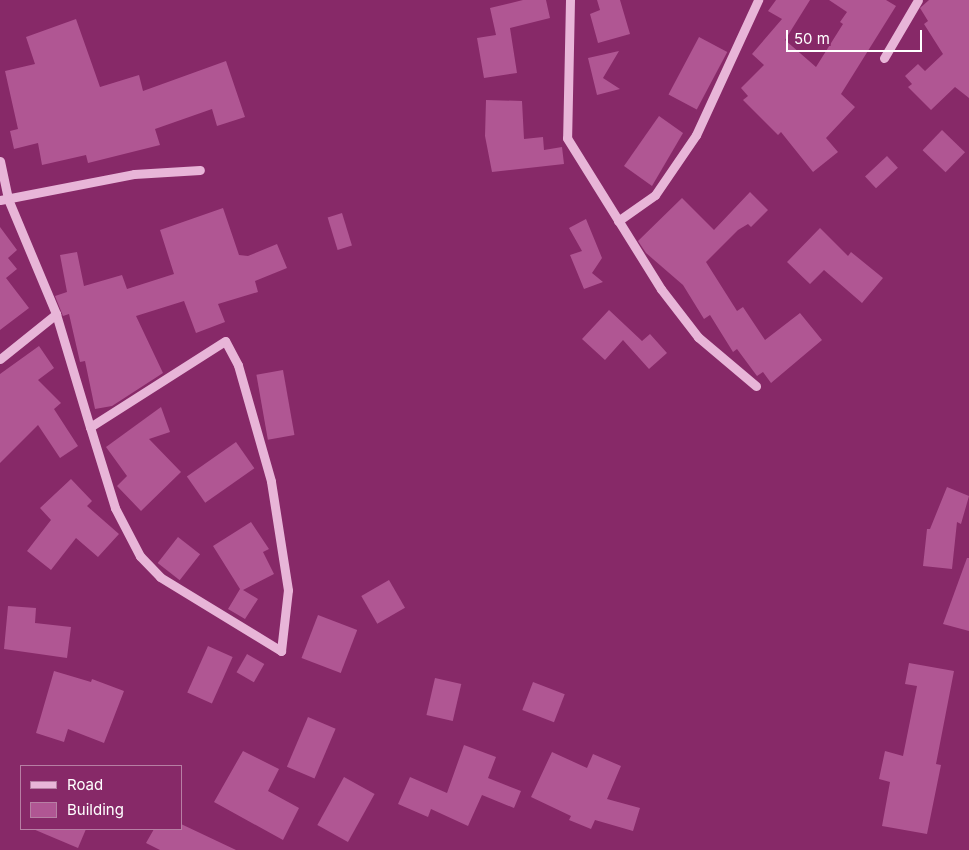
<!DOCTYPE html>
<style>
body{margin:0}
#map{position:relative;width:969px;height:850px;overflow:hidden;background:#872968;font-family:Inter,sans-serif}
div>[style]{position:absolute}
[style*='--x']{left:calc(var(--x)*1px);top:calc(var(--y)*1px);width:calc(var(--w)*1px);rotate:calc(var(--a)*1deg)}
.building>*{inset:0;background:#b05693;transform-origin:0 0}
.minor>*{height:9px;margin:-4.5px;padding:0 4.5px;transform-origin:4.5px;border-radius:4.5px;background:#e8b5d8}
span{translate:-50% -50%;white-space:nowrap;text-align:center;line-height:1.15;-webkit-text-stroke:5px #872968;paint-order:stroke}
.legend{position:absolute;left:20px;top:765px;width:162px;height:65px;box-sizing:border-box;background:#872968;border:1px solid #b77fa4;margin:0;padding:6px 9px;list-style:none;font-size:15px;color:#fff}
.legend li{display:flex;align-items:center;gap:10px;height:25px}
.legend b{width:25px;border:1px solid #b77fa4}
.scale{position:absolute;left:786px;top:30px;width:136px;height:22px;box-sizing:border-box;border:2px solid #fff;border-top:0;padding-left:6px;font-size:15px;line-height:18px;white-space:nowrap;color:#fff;-webkit-text-stroke:4px #872968;paint-order:stroke}
</style>
<div id="map">
<div class="building">
<div style="clip-path:polygon(523px 0,546px 0,550px 18px,510px 28px,517px 73px,484px 78px,477px 38px,496px 35px,490px 8px)"></div>
<div style="clip-path:polygon(597px 0,620px 0,630px 34px,598px 43px,590px 14px,600px 10px)"></div>
<div style="clip-path:polygon(776px 0,810px 0,785px 40px,816px 67px,843px 24px,840px 22px,847px 12px,829px 0,886px 0,896px 6px,841px 94px,855px 107px,826px 138px,838px 152px,813px 172px,781px 132px,778px 135px,743px 100px,748px 96px,741px 88px,764px 65px,752px 54px,782px 19px,768px 11px)"></div>
<div style="clip-path:polygon(929px 0,969px 0,969px 98px,955px 87px,931px 110px,908px 87px,912px 84px,905px 76px,918px 64px,925px 71px,943px 54px,924px 24px,928px 21px,920px 8px)"></div>
<div style="clip-path:polygon(76px 19px,100px 87px,139px 75px,143px 91px,226px 61px,245px 117px,217px 126px,212px 109px,155px 129px,160px 145px,88px 163px,86px 155px,42px 165px,38px 143px,14px 149px,10px 131px,18px 129px,5px 71px,35px 64px,26px 37px)"></div>
<div style="left:699px;top:37px;width:32px;height:65px;rotate:28deg"></div>
<div style="clip-path:polygon(619px 51px,603px 78px,620px 89px,597px 95px,588px 58px)"></div>
<div style="clip-path:polygon(486px 100px,522px 101px,524px 139px,543px 137px,544px 150px,562px 147px,564px 164px,492px 172px,485px 136px)"></div>
<div style="clip-path:polygon(659px 116px,683px 133px,652px 186px,624px 166px)"></div>
<div style="left:942px;top:130px;width:32px;height:28px;rotate:44deg"></div>
<div style="left:887px;top:156px;width:16px;height:30px;rotate:47deg"></div>
<div style="clip-path:polygon(750px 192px,768px 210px,751px 227px,748px 224px,738px 230px,706px 262px,737px 311px,743px 307px,765px 340px,800px 313px,822px 340px,771px 383px,763px 372px,757px 376px,737px 349px,733px 352px,710px 315px,704px 319px,683px 285px,646px 253px,638px 241px,682px 198px,714px 230px)"></div>
<div style="clip-path:polygon(223px 208px,239px 255px,248px 256px,277px 244px,287px 268px,255px 281px,258px 292px,218px 304px,225px 322px,196px 333px,184px 301px,136px 316px,163px 373px,112px 406px,95px 409px,85px 361px,80px 362px,69px 314px,63px 316px,55px 296px,67px 292px,60px 255px,77px 252px,84px 286px,122px 275px,127px 289px,174px 274px,160px 230px)"></div>
<div style="left:342px;top:213px;width:34px;height:15px;rotate:73deg"></div>
<div style="clip-path:polygon(586px 219px,602px 258px,592px 273px,603px 282px,584px 289px,570px 255px,582px 251px,569px 228px)"></div>
<div style="clip-path:polygon(0 227px,17px 250px,8px 258px,17px 269px,6px 278px,29px 308px,0 330px)"></div>
<div style="clip-path:polygon(820px 228px,848px 256px,851px 252px,883px 278px,862px 303px,824px 270px,810px 284px,787px 262px)"></div>
<div style="clip-path:polygon(609px 310px,642px 341px,650px 334px,667px 353px,649px 369px,623px 340px,605px 360px,582px 339px)"></div>
<div style="clip-path:polygon(39px 346px,54px 368px,38px 380px,61px 403px,54px 409px,78px 446px,60px 458px,38px 425px,0 463px,0 374px)"></div>
<div style="left:283px;top:370px;width:66px;height:27px;rotate:80deg"></div>
<div style="clip-path:polygon(161px 407px,170px 432px,149px 439px,181px 472px,141px 511px,117px 486px,127px 476px,106px 447px)"></div>
<div style="left:236px;top:442px;width:32px;height:60px;rotate:55deg"></div>
<div style="clip-path:polygon(71px 479px,92px 501px,87px 506px,119px 534px,98px 557px,76px 538px,51px 570px,27px 551px,51px 520px,40px 508px)"></div>
<div style="clip-path:polygon(947px 487px,969px 496px,961px 524px,957px 522px,952px 569px,923px 566px,927px 529px,930px 529px)"></div>
<div style="clip-path:polygon(251px 522px,269px 549px,263px 552px,274px 574px,243px 590px,258px 599px,245px 619px,228px 609px,240px 589px,213px 546px)"></div>
<div style="left:178px;top:537px;width:28px;height:33px;rotate:38deg"></div>
<div style="clip-path:polygon(967px 558px,969px 558px,969px 631px,943px 624px)"></div>
<div style="left:389px;top:580px;width:32px;height:32px;rotate:60deg"></div>
<div style="clip-path:polygon(8px 606px,36px 608px,35px 623px,71px 627px,67px 658px,4px 649px)"></div>
<div style="left:318px;top:615px;width:42px;height:46px;rotate:21deg"></div>
<div style="left:208px;top:646px;width:27px;height:51px;rotate:24deg"></div>
<div style="left:247px;top:654px;width:20px;height:21px;rotate:30deg"></div>
<div style="clip-path:polygon(909px 663px,954px 671px,936px 764px,941px 765px,927px 834px,882px 826px,890px 782px,879px 779px,885px 751px,903px 756px,917px 686px,905px 684px)"></div>
<div style="clip-path:polygon(54px 671px,91px 682px,92px 679px,124px 691px,104px 743px,68px 729px,64px 742px,36px 733px)"></div>
<div style="left:435px;top:678px;width:27px;height:38px;rotate:13deg"></div>
<div style="left:533px;top:682px;width:34px;height:30px;rotate:21deg"></div>
<div style="left:308px;top:717px;width:30px;height:54px;rotate:23deg"></div>
<div style="clip-path:polygon(464px 745px,496px 757px,488px 778px,521px 791px,514px 808px,482px 795px,468px 826px,431px 809px,428px 817px,398px 804px,410px 777px,447px 793px)"></div>
<div style="clip-path:polygon(243px 751px,279px 769px,268px 791px,299px 808px,283px 840px,214px 802px)"></div>
<div style="clip-path:polygon(552px 752px,587px 768px,593px 754px,621px 766px,607px 799px,640px 808px,633px 831px,595px 820px,591px 829px,569px 820px,571px 816px,531px 797px)"></div>
<div style="left:344px;top:777px;width:35px;height:55px;rotate:29deg"></div>
<div style="clip-path:polygon(181px 824px,236px 850px,160px 850px,146px 843px,154px 829px,181px 829px)"></div>
<div style="clip-path:polygon(33px 829px,86px 829px,78px 848px)"></div>
</div>
<div class="minor">
<div style="--x:570;--y:0;--w:138;--a:91.2"></div>
<div style="--x:567;--y:138;--w:178;--a:58.1"></div>
<div style="--x:661;--y:289;--w:61;--a:52.4"></div>
<div style="--x:698;--y:337;--w:76;--a:40.2"></div>
<div style="--x:884;--y:58;--w:67;--a:-59.6"></div>
<div style="--x:0;--y:161;--w:39;--a:78"></div>
<div style="--x:8;--y:199;--w:125;--a:67.3"></div>
<div style="--x:56;--y:314;--w:118;--a:73.3"></div>
<div style="--x:90;--y:427;--w:85;--a:72.8"></div>
<div style="--x:115;--y:508;--w:54;--a:62.5"></div>
<div style="--x:140;--y:556;--w:29;--a:46"></div>
<div style="--x:160;--y:577;--w:142;--a:31.4"></div>
<div style="--x:281;--y:651;--w:61;--a:-83.5"></div>
<div style="--x:288;--y:590;--w:110;--a:-98.9"></div>
<div style="--x:271;--y:481;--w:121;--a:-105.9"></div>
<div style="--x:238;--y:365;--w:27;--a:-118"></div>
<div style="--x:225;--y:341;--w:160;--a:147.5"></div>
<div style="--x:0;--y:200;--w:136;--a:-11"></div>
<div style="--x:134;--y:174;--w:66;--a:-3.5"></div>
<div style="--x:618;--y:221;--w:45;--a:-35.1"></div>
<div style="--x:655;--y:195;--w:73;--a:-55.7"></div>
<div style="--x:696;--y:135;--w:149;--a:-65.3"></div>
<div style="--x:0;--y:359;--w:72;--a:-38.8"></div>
</div>
<ul class="legend">
<li><b style="height:6px;background:#e8b5d8"></b>Road</li>
<li><b style="height:14px;background:#b05693"></b>Building</li>
</ul>
<div class="scale">50 m</div>
</div>
